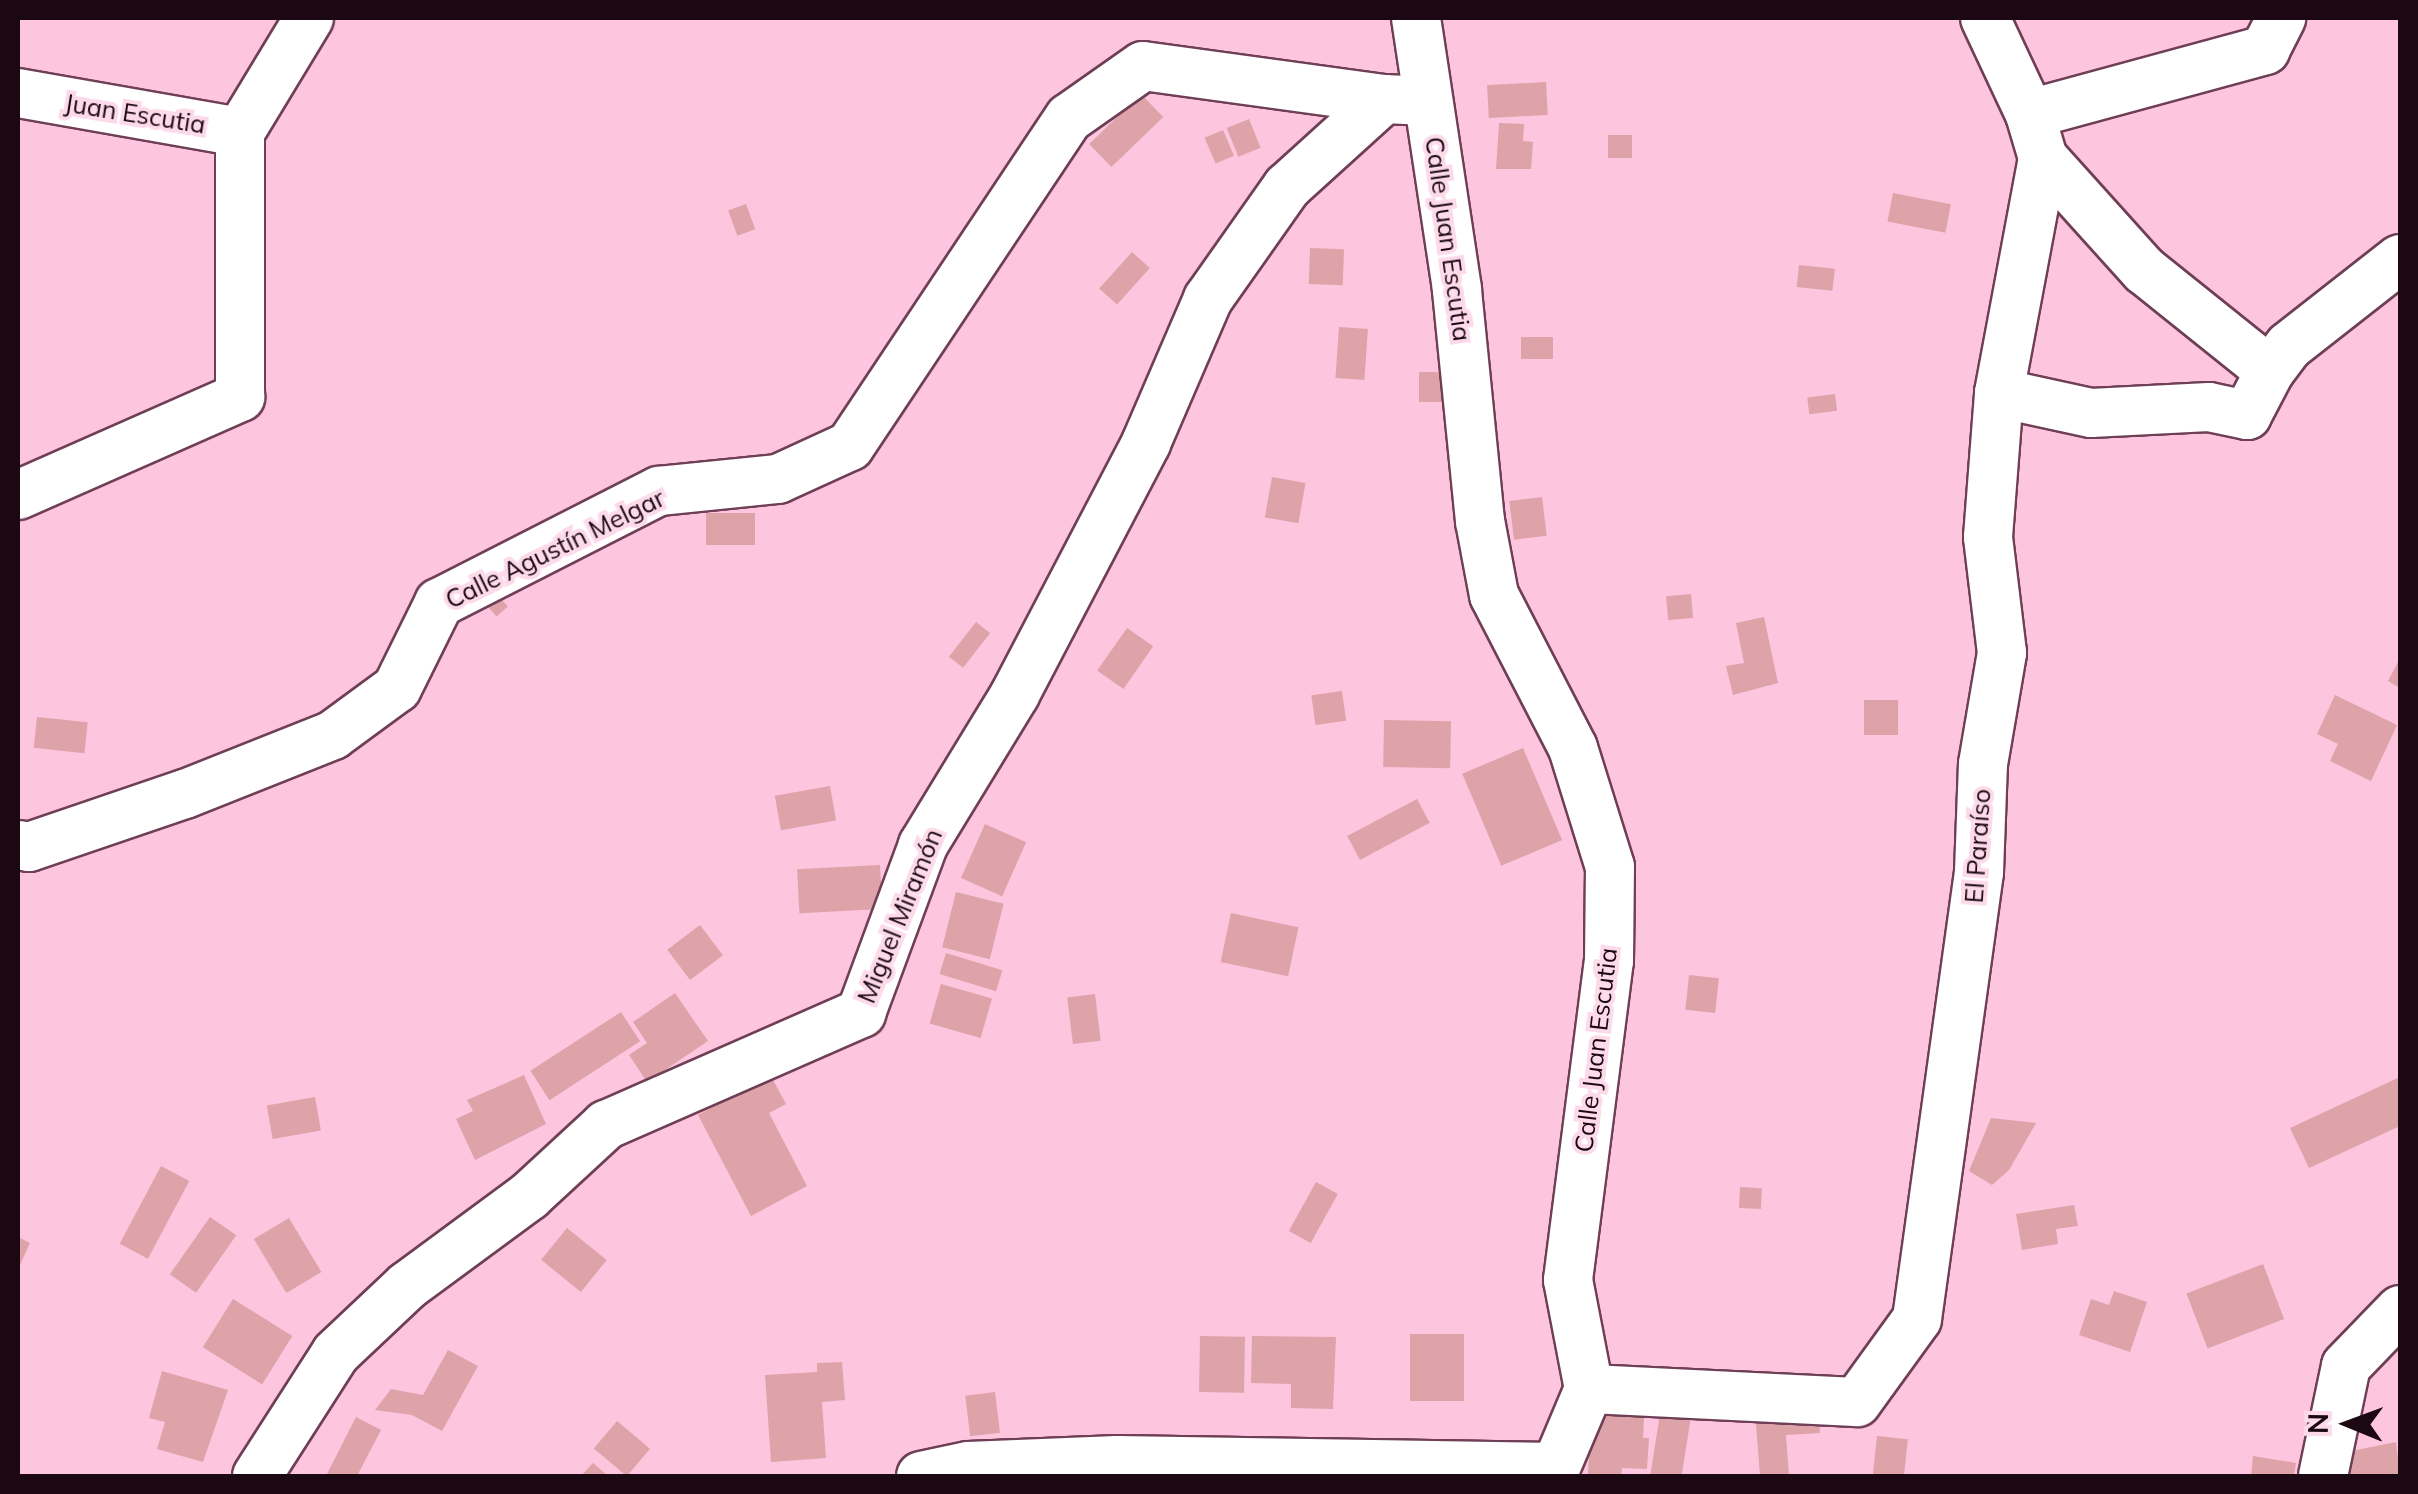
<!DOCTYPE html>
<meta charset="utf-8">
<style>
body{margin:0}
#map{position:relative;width:2418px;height:1494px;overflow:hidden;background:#fec5de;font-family:Mulish,sans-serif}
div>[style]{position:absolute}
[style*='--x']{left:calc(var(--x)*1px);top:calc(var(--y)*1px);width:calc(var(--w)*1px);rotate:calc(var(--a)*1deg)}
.building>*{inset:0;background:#dea2a9;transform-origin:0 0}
.roads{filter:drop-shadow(2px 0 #6e3f56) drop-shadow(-2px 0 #6e3f56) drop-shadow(0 2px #6e3f56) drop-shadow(0 -2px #6e3f56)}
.minor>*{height:48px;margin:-24px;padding:0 24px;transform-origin:24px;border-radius:24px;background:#fff}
span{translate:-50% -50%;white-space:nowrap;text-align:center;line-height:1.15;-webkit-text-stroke:8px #fddae9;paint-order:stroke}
.street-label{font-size:25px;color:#1b0812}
.frame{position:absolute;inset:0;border:20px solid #1b0812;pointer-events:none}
.north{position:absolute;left:2298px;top:1374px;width:100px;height:100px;-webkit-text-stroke:8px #fddae9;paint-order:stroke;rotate:271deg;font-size:28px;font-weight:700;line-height:40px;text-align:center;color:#1b0812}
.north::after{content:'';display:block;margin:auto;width:35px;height:45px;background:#1b0812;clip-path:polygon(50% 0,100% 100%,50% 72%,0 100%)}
</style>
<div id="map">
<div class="building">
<div style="left:1546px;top:82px;width:33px;height:59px;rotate:87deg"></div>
<div style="left:1141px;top:94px;width:32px;height:72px;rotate:46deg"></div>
<div style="left:1249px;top:119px;width:31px;height:24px;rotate:68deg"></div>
<div style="clip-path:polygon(1499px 123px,1524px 124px,1523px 141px,1533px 142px,1531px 169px,1496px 169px)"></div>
<div style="left:1223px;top:130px;width:28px;height:20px;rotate:67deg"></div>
<div style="left:1608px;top:135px;width:24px;height:23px"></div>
<div style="left:1893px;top:193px;width:59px;height:29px;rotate:11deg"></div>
<div style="left:746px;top:204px;width:27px;height:19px;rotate:70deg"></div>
<div style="left:1310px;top:248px;width:34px;height:36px;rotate:2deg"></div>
<div style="left:1132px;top:252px;width:24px;height:49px;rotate:42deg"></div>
<div style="left:1799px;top:265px;width:36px;height:22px;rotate:6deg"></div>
<div style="left:1339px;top:327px;width:29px;height:51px;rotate:4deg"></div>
<div style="left:1521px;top:337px;width:32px;height:22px"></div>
<div style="left:1419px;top:372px;width:34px;height:30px"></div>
<div style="left:1835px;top:394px;width:17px;height:28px;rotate:83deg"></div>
<div style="left:1272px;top:477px;width:34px;height:41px;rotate:10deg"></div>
<div style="left:1542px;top:497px;width:39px;height:33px;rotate:83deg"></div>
<div style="left:706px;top:513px;width:49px;height:32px"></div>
<div style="left:496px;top:593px;width:18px;height:15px;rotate:49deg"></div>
<div style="left:1691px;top:594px;width:24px;height:25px;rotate:85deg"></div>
<div style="clip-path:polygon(1764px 617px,1778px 683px,1733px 695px,1726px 666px,1744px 663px,1736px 623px)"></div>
<div style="left:976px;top:622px;width:18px;height:44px;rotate:38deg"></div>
<div style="left:1127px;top:628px;width:32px;height:52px;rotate:35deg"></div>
<div style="clip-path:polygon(2400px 658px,2400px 688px,2388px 681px)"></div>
<div style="left:1342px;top:691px;width:30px;height:31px;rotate:82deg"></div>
<div style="clip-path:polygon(2335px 695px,2397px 725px,2371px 781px,2330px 761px,2338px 744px,2317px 734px)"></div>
<div style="left:1864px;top:700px;width:34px;height:35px"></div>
<div style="left:37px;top:717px;width:51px;height:31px;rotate:6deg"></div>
<div style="left:1384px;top:720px;width:67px;height:47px;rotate:1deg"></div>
<div style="left:1523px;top:748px;width:100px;height:66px;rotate:67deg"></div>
<div style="left:830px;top:786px;width:35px;height:56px;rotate:80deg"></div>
<div style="left:1417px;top:799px;width:27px;height:79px;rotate:62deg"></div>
<div style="left:985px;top:824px;width:45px;height:59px;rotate:24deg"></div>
<div style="left:880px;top:865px;width:44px;height:83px;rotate:87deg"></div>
<div style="left:956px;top:892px;width:49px;height:57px;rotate:14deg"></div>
<div style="left:1231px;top:913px;width:69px;height:50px;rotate:12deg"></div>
<div style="left:700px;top:925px;width:38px;height:41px;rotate:53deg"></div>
<div style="left:946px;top:953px;width:59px;height:22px;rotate:17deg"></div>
<div style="left:1689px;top:975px;width:30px;height:35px;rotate:6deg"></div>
<div style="left:941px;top:984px;width:53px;height:41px;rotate:16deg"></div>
<div style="clip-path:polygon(675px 993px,708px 1041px,647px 1082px,629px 1055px,647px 1043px,633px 1022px)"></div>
<div style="left:1095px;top:994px;width:47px;height:28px;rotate:83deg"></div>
<div style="left:621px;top:1012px;width:35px;height:108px;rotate:57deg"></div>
<div style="clip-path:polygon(524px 1075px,546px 1124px,475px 1160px,456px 1119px,473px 1111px,467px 1100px)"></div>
<div style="clip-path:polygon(771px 1076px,786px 1104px,769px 1113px,807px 1186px,751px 1216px,698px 1115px)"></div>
<div style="clip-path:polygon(2400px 1077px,2400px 1126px,2309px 1168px,2290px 1128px)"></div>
<div style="left:315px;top:1097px;width:34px;height:49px;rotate:80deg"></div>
<div style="clip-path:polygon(1991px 1118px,2036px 1123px,2009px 1170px,1992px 1185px,1969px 1171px)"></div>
<div style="left:161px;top:1166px;width:32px;height:88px;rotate:28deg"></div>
<div style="left:1316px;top:1182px;width:25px;height:56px;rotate:29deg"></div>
<div style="left:1740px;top:1187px;width:22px;height:21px;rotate:3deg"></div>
<div style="clip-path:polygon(2074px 1205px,2078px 1226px,2056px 1229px,2058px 1244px,2022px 1250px,2016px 1214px)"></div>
<div style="left:210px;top:1217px;width:32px;height:70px;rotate:35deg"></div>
<div style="left:289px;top:1218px;width:63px;height:41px;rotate:59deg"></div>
<div style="left:567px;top:1228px;width:51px;height:41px;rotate:39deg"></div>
<div style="clip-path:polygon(18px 1237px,30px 1243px,18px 1269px)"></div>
<div style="left:2263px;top:1264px;width:59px;height:82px;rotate:69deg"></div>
<div style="clip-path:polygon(2114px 1291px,2147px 1302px,2130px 1352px,2079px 1335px,2091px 1299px,2109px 1305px)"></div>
<div style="left:233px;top:1299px;width:70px;height:57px;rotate:32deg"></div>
<div style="left:1410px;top:1334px;width:54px;height:67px"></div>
<div style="left:1200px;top:1336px;width:45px;height:56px;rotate:1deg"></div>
<div style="clip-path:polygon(1252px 1336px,1336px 1337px,1333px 1409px,1291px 1408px,1291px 1384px,1251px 1383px)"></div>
<div style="clip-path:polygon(448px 1350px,478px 1366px,442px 1431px,412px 1415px,375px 1410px,391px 1389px,423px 1395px)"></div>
<div style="clip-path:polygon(842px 1362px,845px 1400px,822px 1402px,826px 1458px,771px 1462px,765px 1375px,817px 1372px,817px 1363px)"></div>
<div style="clip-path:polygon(162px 1371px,228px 1390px,203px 1462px,157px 1449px,165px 1422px,149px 1418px)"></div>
<div style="left:995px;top:1392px;width:41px;height:30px;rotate:83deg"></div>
<div style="clip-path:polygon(1818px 1406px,1820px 1433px,1786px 1435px,1789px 1476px,1760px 1476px,1755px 1411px)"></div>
<div style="clip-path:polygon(1639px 1407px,1638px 1417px,1644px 1417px,1643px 1438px,1649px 1438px,1647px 1469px,1622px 1468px,1621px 1476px,1588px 1474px,1591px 1413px)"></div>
<div style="left:1660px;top:1414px;width:31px;height:63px;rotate:9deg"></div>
<div style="clip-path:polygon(356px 1417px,381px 1430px,357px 1476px,326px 1476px)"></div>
<div style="left:617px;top:1421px;width:43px;height:36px;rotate:40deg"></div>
<div style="left:1877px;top:1436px;width:31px;height:40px;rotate:6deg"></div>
<div style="clip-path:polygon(2396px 1442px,2400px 1476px,2340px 1476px,2342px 1453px)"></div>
<div style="clip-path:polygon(2253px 1456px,2296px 1463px,2294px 1476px,2251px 1476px)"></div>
<div style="clip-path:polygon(593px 1463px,608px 1476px,581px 1476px)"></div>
</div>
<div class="roads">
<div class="minor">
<div style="--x:18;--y:93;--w:225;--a:10"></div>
<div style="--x:240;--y:132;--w:133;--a:-58.8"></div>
<div style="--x:2030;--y:114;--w:244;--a:-15.2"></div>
<div style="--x:2265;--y:50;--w:36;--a:-63"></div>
<div style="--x:2043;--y:158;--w:151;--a:48"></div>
<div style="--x:2144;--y:270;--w:161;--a:38.7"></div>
<div style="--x:2270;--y:371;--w:31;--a:-53"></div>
<div style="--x:2289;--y:346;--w:141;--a:-38.1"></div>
<div style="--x:1999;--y:393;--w:94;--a:12.3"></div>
<div style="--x:2091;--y:413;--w:118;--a:-2.9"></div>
<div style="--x:2209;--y:407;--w:39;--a:12"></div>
<div style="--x:2247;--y:415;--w:50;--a:-62.4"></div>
<div style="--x:18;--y:495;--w:243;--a:-23.8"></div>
<div style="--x:240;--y:397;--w:265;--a:-90"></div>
<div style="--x:18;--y:845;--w:11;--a:10"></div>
<div style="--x:29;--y:847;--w:165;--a:-18.8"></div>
<div style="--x:185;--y:794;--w:159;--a:-21.7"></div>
<div style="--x:333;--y:735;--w:79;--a:-36.3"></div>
<div style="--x:397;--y:688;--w:95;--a:-63.7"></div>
<div style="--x:439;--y:603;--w:247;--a:-27"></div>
<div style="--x:659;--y:491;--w:120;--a:-5.8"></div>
<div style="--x:778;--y:479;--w:79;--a:-24.6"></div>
<div style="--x:850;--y:446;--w:394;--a:-56.3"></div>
<div style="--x:1069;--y:118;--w:90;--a:-35.1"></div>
<div style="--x:1143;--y:66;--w:243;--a:7.8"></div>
<div style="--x:1589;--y:1389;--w:268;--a:2.8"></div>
<div style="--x:1857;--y:1402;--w:102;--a:-54.1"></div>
<div style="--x:1917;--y:1319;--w:451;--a:-82.1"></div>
<div style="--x:1979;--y:872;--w:108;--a:-87.9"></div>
<div style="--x:1983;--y:764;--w:113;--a:-80.3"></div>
<div style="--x:2002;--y:653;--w:117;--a:-96.9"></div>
<div style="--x:1988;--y:537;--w:144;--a:-85.6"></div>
<div style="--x:1999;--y:393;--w:239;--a:-79.4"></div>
<div style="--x:2043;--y:158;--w:46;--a:-106.5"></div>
<div style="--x:2030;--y:114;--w:106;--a:-115.1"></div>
<div style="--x:257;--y:1476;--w:146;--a:-57.3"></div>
<div style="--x:336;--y:1353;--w:98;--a:-43.3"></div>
<div style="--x:407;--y:1286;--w:152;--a:-36.4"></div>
<div style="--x:529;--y:1196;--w:105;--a:-42.7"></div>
<div style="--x:606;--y:1125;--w:279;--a:-23.7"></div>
<div style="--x:861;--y:1013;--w:179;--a:-69.7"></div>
<div style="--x:923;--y:845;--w:177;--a:-58.6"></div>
<div style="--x:1015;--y:694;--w:283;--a:-62.4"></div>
<div style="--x:1146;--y:443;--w:157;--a:-66.7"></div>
<div style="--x:1208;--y:299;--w:137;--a:-54.8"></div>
<div style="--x:1287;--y:187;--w:131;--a:-42.2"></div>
<div style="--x:1384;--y:99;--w:44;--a:2.6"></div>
<div style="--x:921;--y:1476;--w:48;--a:-12"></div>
<div style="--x:968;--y:1466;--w:149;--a:-2.3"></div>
<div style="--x:1117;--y:1460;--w:439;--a:0.9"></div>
<div style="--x:1556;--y:1467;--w:85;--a:-67.1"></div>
<div style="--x:1589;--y:1389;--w:111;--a:-100.9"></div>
<div style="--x:1568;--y:1280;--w:322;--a:-82.7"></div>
<div style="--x:1609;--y:961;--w:94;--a:-89.4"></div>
<div style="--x:1610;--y:867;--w:125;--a:-107.3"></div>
<div style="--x:1573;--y:748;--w:172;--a:-117.3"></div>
<div style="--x:1494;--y:595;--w:75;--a:-100.7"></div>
<div style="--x:1480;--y:521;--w:233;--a:-95.7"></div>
<div style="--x:1457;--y:289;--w:274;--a:-98.6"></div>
<div style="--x:2323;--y:1476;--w:112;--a:-78.2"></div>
<div style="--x:2346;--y:1366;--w:78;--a:-46"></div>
</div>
</div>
<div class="street-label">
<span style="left:135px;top:114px;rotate:9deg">Juan Escutia</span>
<span style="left:1448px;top:239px;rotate:82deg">Calle Juan Escutia</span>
<span style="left:555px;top:549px;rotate:-26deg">Calle Agustín Melgar</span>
<span style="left:1978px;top:846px;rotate:-86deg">El Paraíso</span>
<span style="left:900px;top:916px;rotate:-68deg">Miguel Miramón</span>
<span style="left:1596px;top:1050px;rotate:-83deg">Calle Juan Escutia</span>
</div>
<div class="frame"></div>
<div class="north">N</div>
</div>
